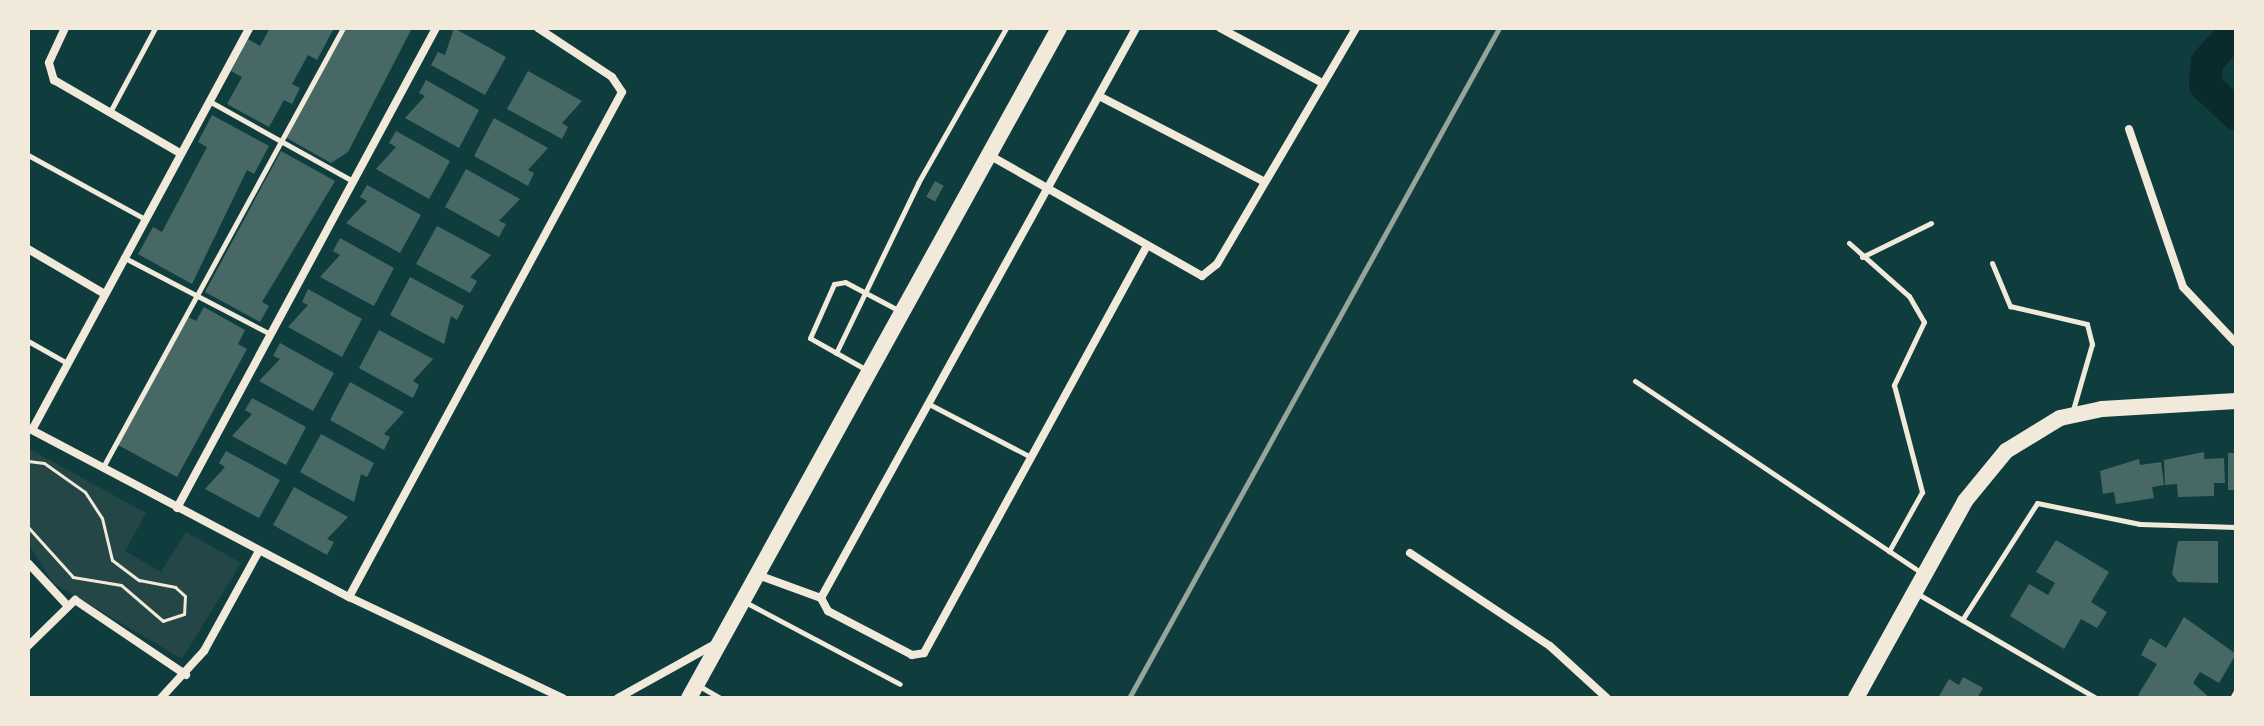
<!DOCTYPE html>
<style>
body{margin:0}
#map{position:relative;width:2264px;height:726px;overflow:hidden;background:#0f3d3e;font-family:"Noto Sans",sans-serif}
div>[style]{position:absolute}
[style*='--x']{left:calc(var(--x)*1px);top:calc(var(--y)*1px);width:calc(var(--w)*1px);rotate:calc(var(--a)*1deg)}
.green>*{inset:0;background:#244646}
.river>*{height:32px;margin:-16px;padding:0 16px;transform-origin:16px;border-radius:16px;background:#0a2a2b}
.building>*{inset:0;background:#486865;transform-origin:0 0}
.path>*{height:3px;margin:-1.5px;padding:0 1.5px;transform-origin:1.5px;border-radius:1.5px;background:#f1e9da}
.service>*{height:5px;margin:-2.5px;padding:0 2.5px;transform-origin:2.5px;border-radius:2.5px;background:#f1e9da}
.minor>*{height:8px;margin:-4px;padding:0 4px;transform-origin:4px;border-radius:4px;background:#f1e9da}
.primary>*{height:16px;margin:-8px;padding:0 8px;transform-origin:8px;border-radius:8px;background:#f1e9da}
.rail>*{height:5px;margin:-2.5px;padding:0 2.5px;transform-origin:2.5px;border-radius:2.5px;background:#97a49c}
span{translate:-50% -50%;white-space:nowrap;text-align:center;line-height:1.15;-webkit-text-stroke:6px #f1e9da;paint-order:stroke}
.frame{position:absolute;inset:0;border:30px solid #f1e9da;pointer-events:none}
</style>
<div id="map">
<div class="green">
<div style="clip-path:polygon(28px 448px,146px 513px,125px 551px,161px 572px,186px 532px,241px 563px,182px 659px,53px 583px,28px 543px)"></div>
</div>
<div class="river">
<div style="--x:2236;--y:30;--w:43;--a:132.2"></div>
<div style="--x:2207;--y:62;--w:23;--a:95"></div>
<div style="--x:2205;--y:85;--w:42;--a:43.1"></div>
</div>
<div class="building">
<div style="clip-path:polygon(270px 28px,334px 28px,317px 60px,308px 55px,292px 84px,300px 88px,292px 104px,284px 100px,269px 127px,227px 104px,242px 77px,231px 71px,248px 39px,260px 46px)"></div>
<div style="clip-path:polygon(347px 28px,412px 28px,348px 152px,331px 163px,285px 137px)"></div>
<div style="clip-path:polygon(454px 28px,506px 57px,485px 95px,431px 65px,438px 52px,445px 55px)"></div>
<div style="clip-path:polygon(528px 71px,582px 101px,562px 123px,568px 127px,562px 139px,507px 109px)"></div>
<div style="clip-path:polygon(426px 80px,479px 110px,459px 148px,405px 118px,425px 96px,419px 93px)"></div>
<div style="clip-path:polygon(212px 115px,269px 146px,254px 174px,247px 170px,192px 284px,138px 254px,153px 227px,162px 232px,207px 147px,198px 142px)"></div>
<div style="clip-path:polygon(494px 118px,548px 148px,528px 170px,534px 173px,528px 186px,474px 156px)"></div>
<div style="clip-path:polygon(396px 131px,450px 161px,429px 199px,376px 169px,396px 147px,389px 143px)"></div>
<div style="clip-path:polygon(281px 151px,335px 181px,262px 302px,269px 306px,260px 322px,205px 292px)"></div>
<div style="clip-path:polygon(466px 169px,520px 199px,499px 221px,506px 224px,499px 237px,445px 207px)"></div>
<div style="left:935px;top:181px;width:10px;height:18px;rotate:29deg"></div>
<div style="clip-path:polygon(367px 185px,421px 215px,400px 253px,346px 223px,367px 201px,360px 197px)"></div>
<div style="clip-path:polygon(437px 226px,491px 255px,470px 277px,477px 281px,470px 293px,416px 264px)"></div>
<div style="clip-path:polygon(340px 238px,394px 268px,374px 306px,320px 277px,340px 255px,333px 251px)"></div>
<div style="clip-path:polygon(410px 277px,464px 306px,457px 320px,451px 316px,444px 344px,390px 315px)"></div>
<div style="clip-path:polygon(308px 289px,362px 319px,342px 357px,288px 327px,308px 305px,302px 302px)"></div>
<div style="clip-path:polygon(204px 307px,245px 330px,238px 344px,247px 349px,177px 477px,118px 445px,188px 317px,196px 321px)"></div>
<div style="clip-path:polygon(379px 330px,433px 359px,413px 381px,419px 385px,413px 398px,359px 368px)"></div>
<div style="clip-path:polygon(280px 343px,334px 373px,313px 411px,259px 381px,280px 359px,273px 356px)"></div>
<div style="clip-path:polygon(350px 382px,404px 412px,384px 434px,390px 437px,384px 450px,330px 420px)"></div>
<div style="clip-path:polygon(252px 398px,306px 427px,286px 465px,232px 436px,252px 414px,245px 410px)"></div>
<div style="clip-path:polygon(321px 434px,374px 463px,367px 477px,361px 474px,354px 502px,300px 472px)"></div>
<div style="clip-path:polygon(226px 451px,280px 480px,259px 518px,205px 489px,225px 467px,219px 463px)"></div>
<div style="clip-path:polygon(2204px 452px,2204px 459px,2224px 458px,2225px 483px,2214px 483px,2214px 496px,2178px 497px,2177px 484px,2165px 485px,2164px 460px)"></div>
<div style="left:2228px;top:453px;width:8px;height:37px"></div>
<div style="clip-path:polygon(2139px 459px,2140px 465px,2161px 462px,2164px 485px,2152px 487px,2154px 498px,2116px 504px,2114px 492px,2103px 494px,2100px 471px)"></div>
<div style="clip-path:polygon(294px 487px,348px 517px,327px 539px,334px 542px,327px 555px,273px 525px)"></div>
<div style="clip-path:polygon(2056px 540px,2109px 572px,2091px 602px,2107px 612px,2097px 628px,2081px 619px,2064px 649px,2010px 616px,2029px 584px,2048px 595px,2055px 583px,2036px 572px)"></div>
<div style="clip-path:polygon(2178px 541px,2218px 541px,2218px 583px,2178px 582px,2172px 574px)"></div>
<div style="clip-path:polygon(2184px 617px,2236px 654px,2219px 683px,2200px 672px,2193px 683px,2210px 698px,2143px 698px,2138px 695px,2157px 664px,2141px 655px,2150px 638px,2166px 648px)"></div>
<div style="clip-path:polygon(1963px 677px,1983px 688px,1977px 698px,1938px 698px,1949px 679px,1959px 685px)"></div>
</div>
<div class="path">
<div style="--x:28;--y:461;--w:16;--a:7"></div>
<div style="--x:44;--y:463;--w:50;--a:35.3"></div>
<div style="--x:85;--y:492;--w:31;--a:57"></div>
<div style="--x:102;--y:518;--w:43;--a:76.6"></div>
<div style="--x:112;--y:560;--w:34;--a:37"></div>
<div style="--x:139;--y:580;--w:37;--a:11"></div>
<div style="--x:175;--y:587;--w:13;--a:42"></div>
<div style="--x:185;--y:596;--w:18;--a:93"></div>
<div style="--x:184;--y:614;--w:22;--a:162"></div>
<div style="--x:163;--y:621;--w:55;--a:-139.4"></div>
<div style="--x:121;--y:585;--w:49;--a:-170.5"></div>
<div style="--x:73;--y:577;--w:67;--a:-132"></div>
</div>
<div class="service">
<div style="--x:209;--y:101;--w:165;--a:29.1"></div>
<div style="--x:110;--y:112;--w:95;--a:-61.8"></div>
<div style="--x:28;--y:155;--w:131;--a:28.7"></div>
<div style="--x:1849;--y:243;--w:80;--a:41.5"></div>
<div style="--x:1909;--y:296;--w:30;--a:60"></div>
<div style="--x:1924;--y:322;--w:70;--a:115.5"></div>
<div style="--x:1894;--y:385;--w:111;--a:75.3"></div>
<div style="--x:1922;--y:492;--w:68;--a:119.2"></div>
<div style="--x:123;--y:257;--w:166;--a:27.6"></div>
<div style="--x:1862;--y:257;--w:77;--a:-26.2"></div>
<div style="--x:1992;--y:263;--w:47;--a:67.3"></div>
<div style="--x:2010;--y:306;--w:79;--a:13.2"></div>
<div style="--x:2087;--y:324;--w:21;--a:76"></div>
<div style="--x:2092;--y:344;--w:69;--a:106.1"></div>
<div style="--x:28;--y:341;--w:45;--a:29.4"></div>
<div style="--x:836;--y:353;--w:189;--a:-64.2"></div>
<div style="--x:918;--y:183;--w:178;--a:-60.4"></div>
<div style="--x:865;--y:369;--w:63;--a:-150.6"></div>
<div style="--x:810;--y:338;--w:59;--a:-66"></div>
<div style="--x:834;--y:284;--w:11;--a:-10"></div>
<div style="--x:845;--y:282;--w:62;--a:27.8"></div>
<div style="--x:1635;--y:381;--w:347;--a:33.8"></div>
<div style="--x:929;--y:404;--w:115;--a:27.5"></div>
<div style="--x:103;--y:467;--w:500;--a:-61.33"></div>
<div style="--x:1918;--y:594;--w:206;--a:30.3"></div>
<div style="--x:745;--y:602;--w:175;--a:27.9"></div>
<div style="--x:1962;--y:620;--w:139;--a:-57.3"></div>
<div style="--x:2037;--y:503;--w:105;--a:11.5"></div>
<div style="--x:2140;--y:524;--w:96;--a:1.8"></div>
<div style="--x:701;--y:687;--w:22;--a:30"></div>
<div style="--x:2232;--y:698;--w:8;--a:-60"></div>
</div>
<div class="minor">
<div style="--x:65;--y:28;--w:38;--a:115"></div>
<div style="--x:49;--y:63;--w:18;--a:74"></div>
<div style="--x:54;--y:80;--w:146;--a:30.1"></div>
<div style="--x:1220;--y:28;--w:112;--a:28.2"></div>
<div style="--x:1099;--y:96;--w:185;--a:27.4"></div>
<div style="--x:2129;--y:129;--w:167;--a:71.1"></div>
<div style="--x:2183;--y:287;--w:77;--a:46.6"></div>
<div style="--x:989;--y:155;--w:245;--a:29.6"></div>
<div style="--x:1202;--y:276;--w:19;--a:-39"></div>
<div style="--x:1217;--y:264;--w:274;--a:-59.5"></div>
<div style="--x:28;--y:249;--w:87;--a:30.4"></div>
<div style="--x:28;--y:428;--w:363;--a:27.8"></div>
<div style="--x:349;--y:597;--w:237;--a:25.3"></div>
<div style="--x:32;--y:430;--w:457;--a:-61.6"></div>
<div style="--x:177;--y:508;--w:545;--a:-61.65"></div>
<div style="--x:1410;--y:553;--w:168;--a:33.6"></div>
<div style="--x:1550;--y:646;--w:77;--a:42.4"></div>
<div style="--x:28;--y:563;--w:56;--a:47.2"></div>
<div style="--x:758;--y:575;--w:67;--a:20.1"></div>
<div style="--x:821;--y:598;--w:15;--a:62"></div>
<div style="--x:828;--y:611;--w:95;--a:27.6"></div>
<div style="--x:912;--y:655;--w:12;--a:-9"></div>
<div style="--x:924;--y:653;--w:460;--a:-61.3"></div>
<div style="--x:349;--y:597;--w:574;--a:-61.6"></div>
<div style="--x:622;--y:92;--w:18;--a:-124"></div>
<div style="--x:612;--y:77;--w:89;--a:-146.5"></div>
<div style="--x:821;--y:598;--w:651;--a:-61.07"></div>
<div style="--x:28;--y:646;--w:66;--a:-44.4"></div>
<div style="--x:75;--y:600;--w:134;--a:34"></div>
<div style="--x:161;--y:698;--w:64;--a:-47.5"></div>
<div style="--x:204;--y:651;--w:114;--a:-61.2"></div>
<div style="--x:618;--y:698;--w:111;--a:-29.1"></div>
</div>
<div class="primary">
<div style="--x:689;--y:698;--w:765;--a:-61.09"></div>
<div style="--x:1856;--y:698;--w:225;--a:-61"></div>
<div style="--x:1965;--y:501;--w:65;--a:-50.6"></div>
<div style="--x:2006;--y:451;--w:63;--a:-31.4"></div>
<div style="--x:2060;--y:418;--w:43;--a:-12.1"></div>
<div style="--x:2102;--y:409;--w:134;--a:-3.4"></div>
</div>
<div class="rail">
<div style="--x:1129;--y:698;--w:765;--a:-61.09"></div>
</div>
<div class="frame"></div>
</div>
